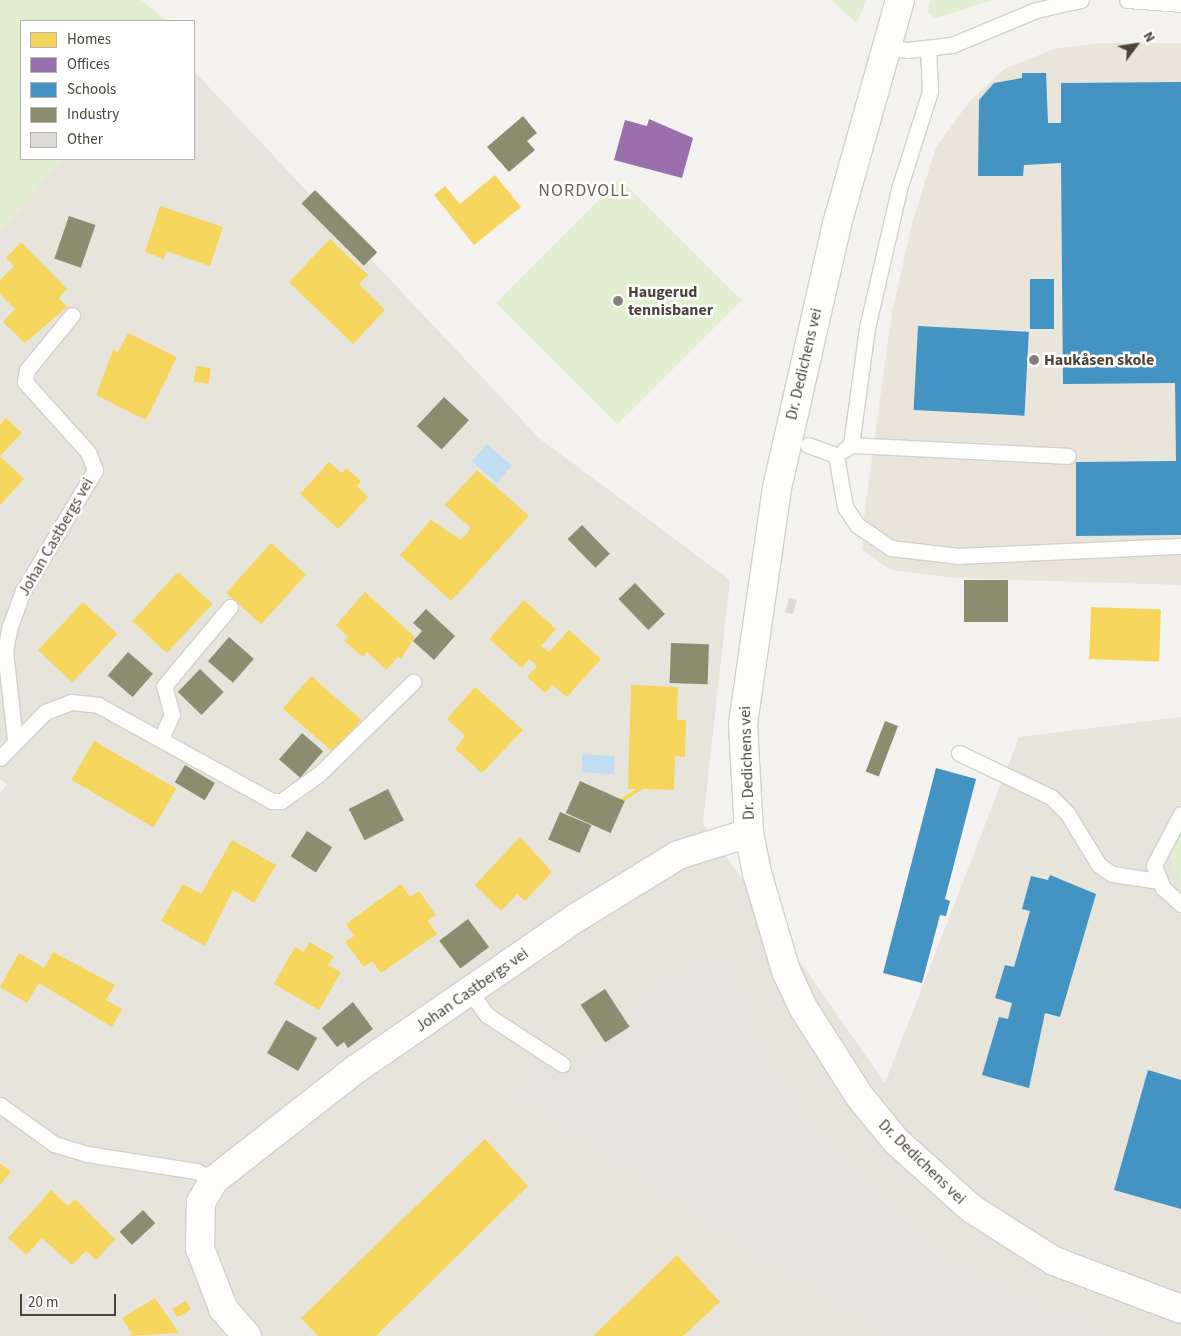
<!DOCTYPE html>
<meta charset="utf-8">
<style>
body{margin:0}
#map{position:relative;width:1181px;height:1336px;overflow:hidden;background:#f4f2ee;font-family:"Source Sans 3",sans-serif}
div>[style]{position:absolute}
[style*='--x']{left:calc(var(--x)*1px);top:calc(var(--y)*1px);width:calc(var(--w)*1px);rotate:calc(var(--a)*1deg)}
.residential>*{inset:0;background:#e7e4dc}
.education>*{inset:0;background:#eae5da}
.green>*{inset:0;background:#e1eecf;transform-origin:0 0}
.parking>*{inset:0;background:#e6e3df}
.water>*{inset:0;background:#c0ddf1;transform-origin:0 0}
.homes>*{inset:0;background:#f6d55c;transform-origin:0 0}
.offices>*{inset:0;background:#9970ab}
.schools>*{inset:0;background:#4393c3;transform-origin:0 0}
.industry>*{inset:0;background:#8c8c6e;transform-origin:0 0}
.building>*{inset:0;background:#dedbd6;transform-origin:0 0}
.roads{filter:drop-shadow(1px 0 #d2d0cb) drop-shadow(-1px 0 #d2d0cb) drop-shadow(0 1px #d2d0cb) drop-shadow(0 -1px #d2d0cb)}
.service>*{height:15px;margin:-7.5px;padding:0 7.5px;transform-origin:7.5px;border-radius:7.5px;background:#fdfdfc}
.minor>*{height:28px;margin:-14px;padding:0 14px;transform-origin:14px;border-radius:14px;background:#fdfdfc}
.tertiary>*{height:28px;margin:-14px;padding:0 14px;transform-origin:14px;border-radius:14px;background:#fdfdfc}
.dots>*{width:14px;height:14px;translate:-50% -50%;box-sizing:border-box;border:2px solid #fff;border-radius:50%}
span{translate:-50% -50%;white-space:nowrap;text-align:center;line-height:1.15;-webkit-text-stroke:5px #fff;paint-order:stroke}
.poi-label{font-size:16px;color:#4b4439;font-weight:700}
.left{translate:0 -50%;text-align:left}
.street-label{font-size:16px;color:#4b4439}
.neighbourhood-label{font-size:18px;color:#6e6250;letter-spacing:1px}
.legend{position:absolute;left:20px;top:20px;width:175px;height:140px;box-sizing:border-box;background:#fff;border:1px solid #b7b4b0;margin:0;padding:6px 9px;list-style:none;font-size:15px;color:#4b4439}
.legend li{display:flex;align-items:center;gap:10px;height:25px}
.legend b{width:25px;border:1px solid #b7b4b0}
.north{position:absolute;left:1111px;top:20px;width:50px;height:50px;-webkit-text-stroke:4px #fff;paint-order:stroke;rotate:59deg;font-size:14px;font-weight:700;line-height:20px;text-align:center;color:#4b4439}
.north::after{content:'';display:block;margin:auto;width:18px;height:22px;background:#4b4439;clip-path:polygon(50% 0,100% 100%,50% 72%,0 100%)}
.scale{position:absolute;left:20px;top:1294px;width:96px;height:22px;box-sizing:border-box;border:2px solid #4b4439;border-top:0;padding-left:6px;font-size:15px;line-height:18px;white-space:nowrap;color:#4b4439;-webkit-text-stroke:4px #fff;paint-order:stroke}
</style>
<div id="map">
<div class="residential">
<div style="clip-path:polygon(194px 71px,540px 439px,730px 580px,703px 823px,885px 1083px,1019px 737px,1181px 717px,1181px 1336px,0 1336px,0 794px,7px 784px,0 779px,0 233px,62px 159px,194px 159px)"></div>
</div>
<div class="education">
<div style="clip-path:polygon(1099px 43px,1181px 43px,1181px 585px,955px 578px,891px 570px,862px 550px,865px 508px,892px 312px,913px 220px,936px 147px,970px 101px,1004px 69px,1054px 49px)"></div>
</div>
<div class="green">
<div style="clip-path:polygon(0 0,141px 0,167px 21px,21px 21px,21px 159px,62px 159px,0 233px)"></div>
<div style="clip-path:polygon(831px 0,866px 0,857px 23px)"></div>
<div style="clip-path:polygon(931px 0,994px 0,935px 18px,927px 11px)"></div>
<div style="left:620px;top:179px;width:172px;height:175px;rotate:45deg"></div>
<div style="clip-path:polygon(1181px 835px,1181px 884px,1168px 854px)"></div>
</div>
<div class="parking">
<div style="clip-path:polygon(716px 954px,775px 1075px,815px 1141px,880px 1205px,955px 1267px,1094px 1332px,1092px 1336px,891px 1336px,520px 1094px,541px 1068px,583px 1060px,632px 1023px,625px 1012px)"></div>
</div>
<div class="water">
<div style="left:487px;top:444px;width:33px;height:23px;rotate:41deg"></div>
<div style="left:583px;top:754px;width:32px;height:18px;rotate:4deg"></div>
</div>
<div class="homes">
<div style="clip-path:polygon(495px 175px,521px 207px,474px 245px,434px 195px,445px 186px,460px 204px)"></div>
<div style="clip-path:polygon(160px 206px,223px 227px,210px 266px,166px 251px,164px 259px,145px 252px)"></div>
<div style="clip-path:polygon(330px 239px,368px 275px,359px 284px,385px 310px,353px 344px,289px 282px)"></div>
<div style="clip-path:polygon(21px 242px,67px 289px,59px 298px,67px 307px,25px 343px,3px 322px,15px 309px,0 294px,0 280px,14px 266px,6px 258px)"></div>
<div style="clip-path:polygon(128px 333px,177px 357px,146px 420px,96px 395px,113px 350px,118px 352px)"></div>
<div style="left:196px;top:366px;width:15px;height:16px;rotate:8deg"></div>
<div style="clip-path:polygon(6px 418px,22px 433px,0 456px,24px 479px,0 505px,0 425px)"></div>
<div style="clip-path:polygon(329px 462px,342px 473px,346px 468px,361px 481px,357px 486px,368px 497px,338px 529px,300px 494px)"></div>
<div style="clip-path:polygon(477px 470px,529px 516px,451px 601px,400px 555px,431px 520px,461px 540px,471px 528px,445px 505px)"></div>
<div style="left:271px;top:543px;width:47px;height:67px;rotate:42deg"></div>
<div style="left:178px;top:572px;width:47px;height:67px;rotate:43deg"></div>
<div style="clip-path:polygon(365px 592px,415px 637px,401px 659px,398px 657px,386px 670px,367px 652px,363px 657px,344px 641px,348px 637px,336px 625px)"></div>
<div style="clip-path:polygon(524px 600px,556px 629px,541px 646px,549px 652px,569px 630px,601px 659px,567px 697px,553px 685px,545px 693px,527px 677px,537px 666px,529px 659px,522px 668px,489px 639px)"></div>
<div style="left:83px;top:602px;width:47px;height:66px;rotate:43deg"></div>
<div style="left:1091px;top:607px;width:70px;height:52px;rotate:2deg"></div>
<div style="left:311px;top:676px;width:67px;height:43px;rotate:41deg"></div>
<div style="clip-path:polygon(631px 685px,678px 687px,677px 720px,686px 720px,685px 757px,675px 756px,674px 790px,643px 789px,624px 801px,620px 799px,636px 789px,628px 789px)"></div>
<div style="clip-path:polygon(475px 687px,523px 730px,482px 773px,455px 749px,465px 736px,447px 719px)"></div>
<div style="left:94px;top:741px;width:95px;height:45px;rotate:30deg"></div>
<div style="clip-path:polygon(520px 837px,552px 872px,525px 901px,517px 894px,501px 911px,475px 885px)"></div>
<div style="clip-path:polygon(232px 840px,276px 865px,254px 903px,233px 890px,205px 946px,161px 921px,183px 884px,201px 894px)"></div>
<div style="clip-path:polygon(401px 884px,410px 897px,419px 891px,436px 915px,428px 921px,437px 934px,381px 973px,372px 961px,364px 967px,345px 942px,354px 936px,346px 924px)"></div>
<div style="clip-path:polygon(309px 942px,334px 956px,328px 965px,341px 972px,319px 1010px,274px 984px,295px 947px,304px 952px)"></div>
<div style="clip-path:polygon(53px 952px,115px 985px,106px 1000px,122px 1009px,112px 1027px,39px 983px,27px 1003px,0 987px,19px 953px,44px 968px)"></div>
<div style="clip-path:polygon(485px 1139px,528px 1186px,376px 1336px,318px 1336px,301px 1318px)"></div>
<div style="clip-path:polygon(0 1163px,11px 1172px,0 1185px)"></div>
<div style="clip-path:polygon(51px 1190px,68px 1206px,75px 1199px,115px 1239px,96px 1260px,86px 1251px,72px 1265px,42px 1238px,26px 1255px,8px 1238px)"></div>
<div style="clip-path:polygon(677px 1255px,720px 1302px,683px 1336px,593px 1336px)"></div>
<div style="clip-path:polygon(155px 1298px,179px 1333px,128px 1336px,132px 1334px,122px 1318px)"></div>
<div style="left:186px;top:1301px;width:10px;height:16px;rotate:61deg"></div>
</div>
<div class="offices">
<div style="clip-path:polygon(649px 119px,693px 138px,682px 178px,614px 160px,625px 120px,647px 126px)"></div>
</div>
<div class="schools">
<div style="clip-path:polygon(1022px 73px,1046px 73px,1048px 123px,1061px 123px,1061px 83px,1181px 82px,1181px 535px,1076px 536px,1076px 462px,1176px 461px,1175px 383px,1063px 384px,1061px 163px,1024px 165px,1023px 176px,978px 176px,979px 100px,994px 83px,1022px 78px)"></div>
<div style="left:1030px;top:279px;width:24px;height:50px"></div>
<div style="left:918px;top:326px;width:111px;height:84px;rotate:3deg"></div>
<div style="clip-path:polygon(936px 768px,976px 779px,945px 899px,950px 901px,946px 916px,940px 915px,922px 983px,883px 973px)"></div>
<div style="clip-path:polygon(1050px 875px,1096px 894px,1060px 1017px,1045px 1013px,1029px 1088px,982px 1075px,999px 1017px,1008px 1019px,1012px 1003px,995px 998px,1005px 965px,1014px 967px,1030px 911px,1022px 909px,1031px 876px,1048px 880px)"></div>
<div style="clip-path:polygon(1148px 1070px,1181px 1080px,1181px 1209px,1114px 1190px)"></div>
</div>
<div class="industry">
<div style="clip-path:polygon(523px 116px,537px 133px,527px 141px,535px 150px,509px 172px,487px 147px)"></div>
<div style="left:315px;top:190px;width:88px;height:19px;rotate:45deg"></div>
<div style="left:69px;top:216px;width:28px;height:45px;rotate:19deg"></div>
<div style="left:444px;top:397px;width:34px;height:40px;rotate:43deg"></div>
<div style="left:582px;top:525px;width:40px;height:20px;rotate:46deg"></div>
<div style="left:964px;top:580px;width:44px;height:42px"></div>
<div style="left:635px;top:583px;width:43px;height:23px;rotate:46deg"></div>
<div style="clip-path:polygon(426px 609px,455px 636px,434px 660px,413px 641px,422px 631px,413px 623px)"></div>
<div style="left:229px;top:637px;width:33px;height:32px;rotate:41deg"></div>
<div style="left:671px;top:643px;width:38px;height:40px;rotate:2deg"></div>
<div style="left:128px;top:652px;width:33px;height:31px;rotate:41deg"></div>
<div style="left:200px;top:669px;width:33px;height:32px;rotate:44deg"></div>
<div style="left:885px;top:721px;width:14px;height:54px;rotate:21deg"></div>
<div style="left:302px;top:733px;width:28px;height:35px;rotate:41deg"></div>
<div style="left:185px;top:765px;width:35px;height:20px;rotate:31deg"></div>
<div style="left:580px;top:781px;width:49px;height:35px;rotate:24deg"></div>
<div style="left:388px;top:789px;width:35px;height:44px;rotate:63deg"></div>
<div style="left:560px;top:812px;width:34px;height:30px;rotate:23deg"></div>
<div style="left:307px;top:831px;width:30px;height:30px;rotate:33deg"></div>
<div style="left:468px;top:919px;width:35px;height:36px;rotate:53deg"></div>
<div style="left:605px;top:989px;width:45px;height:29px;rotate:57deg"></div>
<div style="clip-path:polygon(353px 1002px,373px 1029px,348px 1048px,344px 1042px,337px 1047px,322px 1028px)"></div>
<div style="left:286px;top:1020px;width:36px;height:38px;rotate:30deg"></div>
<div style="left:143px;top:1210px;width:18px;height:32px;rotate:47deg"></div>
</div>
<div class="building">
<div style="left:789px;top:598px;width:8px;height:15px;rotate:14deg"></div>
</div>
<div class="roads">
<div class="service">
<div style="--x:1127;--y:0;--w:54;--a:4.2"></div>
<div style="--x:886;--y:47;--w:21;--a:8"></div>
<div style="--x:907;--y:50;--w:45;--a:-6.3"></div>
<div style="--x:952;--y:45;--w:91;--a:-22.6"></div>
<div style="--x:1036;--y:10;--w:46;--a:-12.5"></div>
<div style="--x:808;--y:445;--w:30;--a:20"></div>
<div style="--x:836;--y:455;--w:53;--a:80.2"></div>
<div style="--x:845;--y:507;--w:22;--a:56"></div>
<div style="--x:857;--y:525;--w:41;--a:34.1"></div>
<div style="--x:891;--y:548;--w:68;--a:6.7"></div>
<div style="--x:959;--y:556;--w:222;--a:-2.6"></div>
<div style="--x:851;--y:445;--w:118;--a:-82.2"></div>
<div style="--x:867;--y:328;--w:143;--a:-77"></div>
<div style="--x:899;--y:189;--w:103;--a:-72.4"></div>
<div style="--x:930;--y:91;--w:43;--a:-92.7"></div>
<div style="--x:844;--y:450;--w:9;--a:-36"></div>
<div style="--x:851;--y:445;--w:217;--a:2.9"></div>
<div style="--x:162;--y:736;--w:23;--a:-65"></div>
<div style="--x:172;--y:715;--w:30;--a:-105"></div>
<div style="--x:164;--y:686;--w:103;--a:-50.1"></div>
<div style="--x:15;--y:740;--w:90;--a:-96.4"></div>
<div style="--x:5;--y:651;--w:25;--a:-79"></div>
<div style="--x:10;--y:626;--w:37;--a:-70"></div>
<div style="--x:23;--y:591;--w:141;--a:-59.2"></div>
<div style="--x:95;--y:470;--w:19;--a:-111"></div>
<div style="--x:88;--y:452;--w:94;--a:-132"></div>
<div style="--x:25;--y:382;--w:12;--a:-81"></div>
<div style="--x:27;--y:370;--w:71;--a:-50.7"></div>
<div style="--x:959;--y:753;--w:102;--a:25.6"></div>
<div style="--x:1051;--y:797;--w:23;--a:45"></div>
<div style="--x:1067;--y:813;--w:61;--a:58.4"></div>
<div style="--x:1099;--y:865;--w:16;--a:35"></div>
<div style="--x:1112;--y:874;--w:48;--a:8.5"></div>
<div style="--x:0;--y:758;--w:64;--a:-45.6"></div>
<div style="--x:45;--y:712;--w:28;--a:-21"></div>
<div style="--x:71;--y:702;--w:27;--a:6"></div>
<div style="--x:98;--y:705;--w:199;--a:28.9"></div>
<div style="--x:272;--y:801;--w:9;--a:0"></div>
<div style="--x:281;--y:801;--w:47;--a:-35.4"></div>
<div style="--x:319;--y:774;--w:132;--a:-44.4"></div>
<div style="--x:1181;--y:814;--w:58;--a:117.9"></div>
<div style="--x:1154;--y:865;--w:25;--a:69"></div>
<div style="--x:1163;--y:888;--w:24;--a:42"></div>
<div style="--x:470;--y:992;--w:29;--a:54"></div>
<div style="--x:487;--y:1015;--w:90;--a:33.2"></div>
<div style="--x:0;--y:1105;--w:67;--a:35.8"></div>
<div style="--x:54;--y:1144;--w:34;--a:17"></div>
<div style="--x:87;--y:1154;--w:110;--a:8.9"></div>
<div style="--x:196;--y:1171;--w:20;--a:27"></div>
</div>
<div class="minor">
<div style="--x:247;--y:1336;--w:37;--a:-131"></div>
<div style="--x:223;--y:1308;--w:64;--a:-111"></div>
<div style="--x:200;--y:1248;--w:46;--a:-88.8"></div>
<div style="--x:201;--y:1202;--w:26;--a:-59"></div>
<div style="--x:214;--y:1180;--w:180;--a:-38"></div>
<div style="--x:356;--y:1069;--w:270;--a:-34.5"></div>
<div style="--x:579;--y:916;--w:116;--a:-31.6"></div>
<div style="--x:678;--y:855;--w:74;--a:-17.2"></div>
</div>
<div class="tertiary">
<div style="--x:900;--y:0;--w:233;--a:105.7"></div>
<div style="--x:837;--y:224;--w:271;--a:102.8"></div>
<div style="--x:777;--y:488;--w:239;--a:98.2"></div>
<div style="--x:743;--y:725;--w:108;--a:86.8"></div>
<div style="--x:749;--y:833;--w:41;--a:78.7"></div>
<div style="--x:757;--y:873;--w:102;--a:73.5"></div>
<div style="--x:786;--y:971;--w:38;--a:65"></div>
<div style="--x:802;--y:1006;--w:108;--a:57.5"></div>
<div style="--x:860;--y:1097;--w:58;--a:50.6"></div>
<div style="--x:897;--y:1142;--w:101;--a:41.8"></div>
<div style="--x:972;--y:1209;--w:97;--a:32.4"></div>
<div style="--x:1054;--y:1261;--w:136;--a:20.7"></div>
</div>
</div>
<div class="dots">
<div style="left:618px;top:301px;background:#868178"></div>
<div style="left:1034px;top:360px;background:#868178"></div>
</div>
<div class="poi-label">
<span class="left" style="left:628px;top:301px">Haugerud<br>tennisbaner</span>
<span class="left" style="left:1044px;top:360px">Haukåsen skole</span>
</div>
<div class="street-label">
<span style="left:804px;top:364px;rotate:-77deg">Dr. Dedichens vei</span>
<span style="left:56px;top:537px;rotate:-60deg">Johan Castbergs vei</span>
<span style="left:747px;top:763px;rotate:-92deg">Dr. Dedichens vei</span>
<span style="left:472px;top:990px;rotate:-35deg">Johan Castbergs vei</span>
<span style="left:922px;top:1162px;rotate:44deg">Dr. Dedichens vei</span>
</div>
<div class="neighbourhood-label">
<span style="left:584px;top:191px">NORDVOLL</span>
</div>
<ul class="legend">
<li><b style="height:14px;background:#f6d55c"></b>Homes</li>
<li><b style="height:14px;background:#9970ab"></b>Offices</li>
<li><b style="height:14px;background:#4393c3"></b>Schools</li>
<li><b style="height:14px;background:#8c8c6e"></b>Industry</li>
<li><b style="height:14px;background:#dedbd6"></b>Other</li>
</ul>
<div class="north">N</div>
<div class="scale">20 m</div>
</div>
